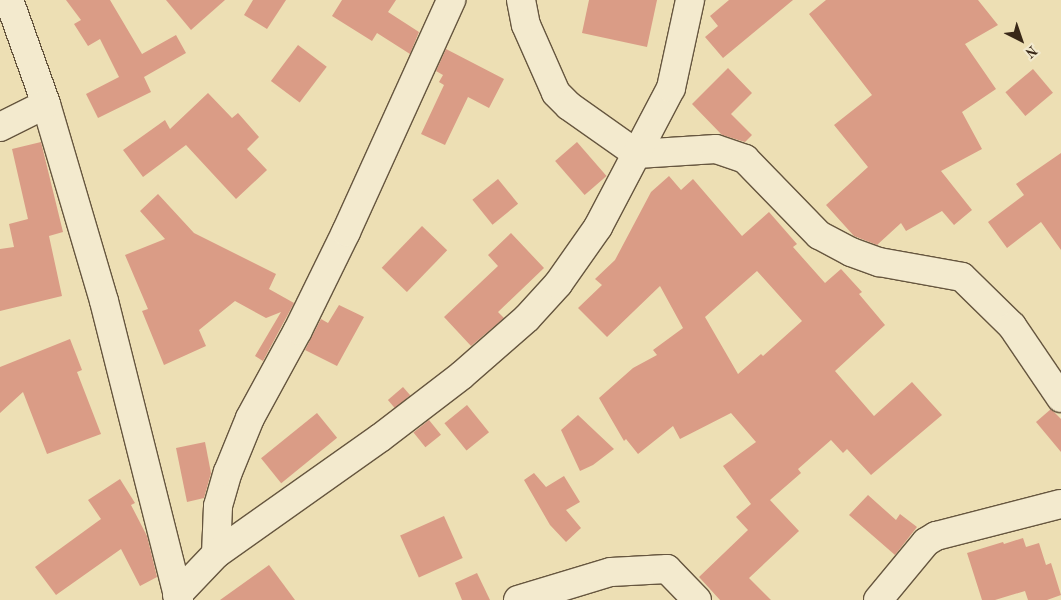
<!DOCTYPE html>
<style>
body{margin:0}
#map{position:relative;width:1061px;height:600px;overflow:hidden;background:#eddfb4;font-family:"Old Standard TT",serif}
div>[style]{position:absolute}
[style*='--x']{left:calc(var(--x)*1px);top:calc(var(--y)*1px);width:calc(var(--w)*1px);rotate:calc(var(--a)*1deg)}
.building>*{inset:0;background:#da9c86;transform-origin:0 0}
.roads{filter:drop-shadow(1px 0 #66563f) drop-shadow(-1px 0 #66563f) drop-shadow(0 1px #66563f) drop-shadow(0 -1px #66563f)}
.minor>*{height:28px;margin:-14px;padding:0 14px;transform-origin:14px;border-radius:14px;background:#f3eace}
span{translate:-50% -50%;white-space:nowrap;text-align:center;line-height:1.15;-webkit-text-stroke:4.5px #f3eace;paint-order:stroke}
.north{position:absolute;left:996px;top:15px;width:50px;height:50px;-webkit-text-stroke:4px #f3eace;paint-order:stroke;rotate:139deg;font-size:14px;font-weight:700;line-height:20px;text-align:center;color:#392818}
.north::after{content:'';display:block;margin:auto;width:18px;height:22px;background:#392818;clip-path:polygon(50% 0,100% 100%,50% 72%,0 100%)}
</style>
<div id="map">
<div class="building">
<div style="clip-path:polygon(66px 0,110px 0,142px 54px,176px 35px,186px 53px,144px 77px,151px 92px,98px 118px,86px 94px,119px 77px,100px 39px,88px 46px,74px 24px,81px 20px)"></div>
<div style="clip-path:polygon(166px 0,225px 0,191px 30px)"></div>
<div style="clip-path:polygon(253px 0,286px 0,267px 29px,244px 15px)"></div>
<div style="clip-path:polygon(342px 0,396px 0,388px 12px,419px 32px,410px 54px,377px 33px,372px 41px,332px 16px)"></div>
<div style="clip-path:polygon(589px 0,657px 0,647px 47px,582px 33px)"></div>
<div style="clip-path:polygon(729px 0,793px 0,723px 58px,705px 37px,718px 26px,710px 16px)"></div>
<div style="clip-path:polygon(826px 0,978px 0,998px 25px,965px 44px,996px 89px,962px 112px,982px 149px,941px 171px,972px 210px,954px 225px,942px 211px,906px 231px,901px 223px,877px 245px,854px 236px,826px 205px,868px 167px,834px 125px,872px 95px,809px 14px)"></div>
<div style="left:298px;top:45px;width:36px;height:45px;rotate:37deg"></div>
<div style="clip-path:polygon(446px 49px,504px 79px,489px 108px,468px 97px,445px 145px,421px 134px,444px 85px,439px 82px,443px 75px,436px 71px)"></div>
<div style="clip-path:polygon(728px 68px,752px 93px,731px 114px,752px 135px,745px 142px,722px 135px,692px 104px)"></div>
<div style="left:1033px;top:69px;width:31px;height:36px;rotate:50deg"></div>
<div style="clip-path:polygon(208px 93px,232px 118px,238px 113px,259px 137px,247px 149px,267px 170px,236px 199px,186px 145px,143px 177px,123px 150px,165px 120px,170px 129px)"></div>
<div style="clip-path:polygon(41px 142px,63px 232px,49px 236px,62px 296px,0 311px,0 249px,14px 247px,9px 224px,28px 219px,12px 149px)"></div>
<div style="left:577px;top:142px;width:45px;height:29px;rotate:49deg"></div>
<div style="clip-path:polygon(1061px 153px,1061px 250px,1041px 222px,1007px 248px,988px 222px,1024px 195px,1016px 184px)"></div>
<div style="clip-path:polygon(evenodd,669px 176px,681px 190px,693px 179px,742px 236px,769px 212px,797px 244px,793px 247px,825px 283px,841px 269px,862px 292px,859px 294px,885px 325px,835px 371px,874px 416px,912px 382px,942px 415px,871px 475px,847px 449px,843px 453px,831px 440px,798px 469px,801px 473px,770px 500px,799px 531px,749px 578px,771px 600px,720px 600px,699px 577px,748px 530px,736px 517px,751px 504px,723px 466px,756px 442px,731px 413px,680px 439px,673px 426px,638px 454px,626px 439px,624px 441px,599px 398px,633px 368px,657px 355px,653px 350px,683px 328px,660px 286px,607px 337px,578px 308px,602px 285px,595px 279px,615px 260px,651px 192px,669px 176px,757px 271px,802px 321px,763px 356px,761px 354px,738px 374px,705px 317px,757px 271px)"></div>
<div style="left:498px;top:179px;width:32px;height:33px;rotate:51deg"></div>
<div style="clip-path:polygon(158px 194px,194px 233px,276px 274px,269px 289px,294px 303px,263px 361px,255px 356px,281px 312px,266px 318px,235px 301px,199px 330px,206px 346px,164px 365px,142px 311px,148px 309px,125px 255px,165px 239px,140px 211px)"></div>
<div style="left:422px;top:226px;width:35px;height:58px;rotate:44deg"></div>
<div style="clip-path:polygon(511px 233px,544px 268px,498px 312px,504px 318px,471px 346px,444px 317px,498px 266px,488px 255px)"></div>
<div style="clip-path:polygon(339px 305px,364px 317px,337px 366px,305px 350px,321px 319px,328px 323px)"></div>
<div style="clip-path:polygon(70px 339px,82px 370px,77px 372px,101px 434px,47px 454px,23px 392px,0 413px,0 367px)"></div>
<div style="left:403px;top:387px;width:11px;height:20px;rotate:49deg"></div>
<div style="left:467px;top:405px;width:35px;height:29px;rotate:51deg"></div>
<div style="clip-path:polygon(1051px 409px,1061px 419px,1061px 452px,1036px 422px)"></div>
<div style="left:317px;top:413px;width:32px;height:72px;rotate:51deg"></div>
<div style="clip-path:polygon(578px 415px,614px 449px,593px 465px,580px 471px,561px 430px)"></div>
<div style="left:429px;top:420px;width:19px;height:20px;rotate:51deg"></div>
<div style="clip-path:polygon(205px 442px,211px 473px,204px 498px,187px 502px,176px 448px)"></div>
<div style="clip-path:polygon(534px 473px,546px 487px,564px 476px,580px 502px,566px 510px,581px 528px,566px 542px,550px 525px,524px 480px)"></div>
<div style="clip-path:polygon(120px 479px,135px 503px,131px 505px,147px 536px,157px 577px,140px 586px,121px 549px,56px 595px,35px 567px,101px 519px,88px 500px)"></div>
<div style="clip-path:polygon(868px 495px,896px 520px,900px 514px,917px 527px,895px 555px,849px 515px)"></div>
<div style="left:444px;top:516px;width:46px;height:48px;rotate:66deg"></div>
<div style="clip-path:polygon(1023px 538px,1026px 547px,1039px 543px,1046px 565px,1051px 563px,1061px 595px,1047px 600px,1028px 600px,1025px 591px,995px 600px,982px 600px,967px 553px,1003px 542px,1004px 544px)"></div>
<div style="clip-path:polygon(269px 565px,295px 600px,220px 600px)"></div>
<div style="clip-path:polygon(477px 573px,490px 600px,462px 600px,455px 583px)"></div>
</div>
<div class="roads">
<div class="minor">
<div style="--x:9;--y:0;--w:110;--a:70.4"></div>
<div style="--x:46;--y:104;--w:205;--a:73.6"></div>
<div style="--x:104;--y:301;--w:308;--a:75.9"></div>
<div style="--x:521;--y:0;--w:25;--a:79"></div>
<div style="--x:526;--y:25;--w:74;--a:66.2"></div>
<div style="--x:556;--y:93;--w:18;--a:45"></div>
<div style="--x:569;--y:106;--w:83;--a:35.2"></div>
<div style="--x:637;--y:154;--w:79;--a:-3.6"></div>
<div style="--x:716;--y:149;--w:31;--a:19"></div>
<div style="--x:745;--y:159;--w:106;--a:45.8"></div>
<div style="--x:819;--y:235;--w:36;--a:28"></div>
<div style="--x:851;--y:252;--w:30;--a:20"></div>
<div style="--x:879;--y:262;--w:84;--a:10.2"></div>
<div style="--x:962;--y:277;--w:70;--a:44.4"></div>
<div style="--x:1012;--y:326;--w:87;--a:55.8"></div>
<div style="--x:0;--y:127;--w:51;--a:-26.6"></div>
<div style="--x:216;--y:554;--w:48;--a:-87.6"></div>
<div style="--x:218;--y:506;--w:35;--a:-74"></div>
<div style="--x:228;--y:472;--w:58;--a:-67.8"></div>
<div style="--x:250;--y:418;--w:100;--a:-61.4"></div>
<div style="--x:298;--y:330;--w:109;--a:-63.9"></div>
<div style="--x:346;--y:232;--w:255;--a:-65.6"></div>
<div style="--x:177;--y:595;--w:57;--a:-46.4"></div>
<div style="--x:216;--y:554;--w:201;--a:-35.3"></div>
<div style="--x:380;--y:438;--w:103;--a:-37.5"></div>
<div style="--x:462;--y:375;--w:86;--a:-41.2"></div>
<div style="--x:527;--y:318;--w:46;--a:-47.6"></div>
<div style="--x:558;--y:284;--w:70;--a:-54.9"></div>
<div style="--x:598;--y:227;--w:157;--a:-62.3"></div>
<div style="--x:671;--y:88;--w:90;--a:-77.8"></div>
<div style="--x:518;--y:600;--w:97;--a:-16.8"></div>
<div style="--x:611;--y:572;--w:56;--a:-3.1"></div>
<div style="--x:667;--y:569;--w:43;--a:45.9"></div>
<div style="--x:878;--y:600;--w:75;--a:-50.4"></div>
<div style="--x:926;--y:542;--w:12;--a:-31"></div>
<div style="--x:936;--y:536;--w:129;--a:-14.4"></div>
</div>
</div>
<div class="north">N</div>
</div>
